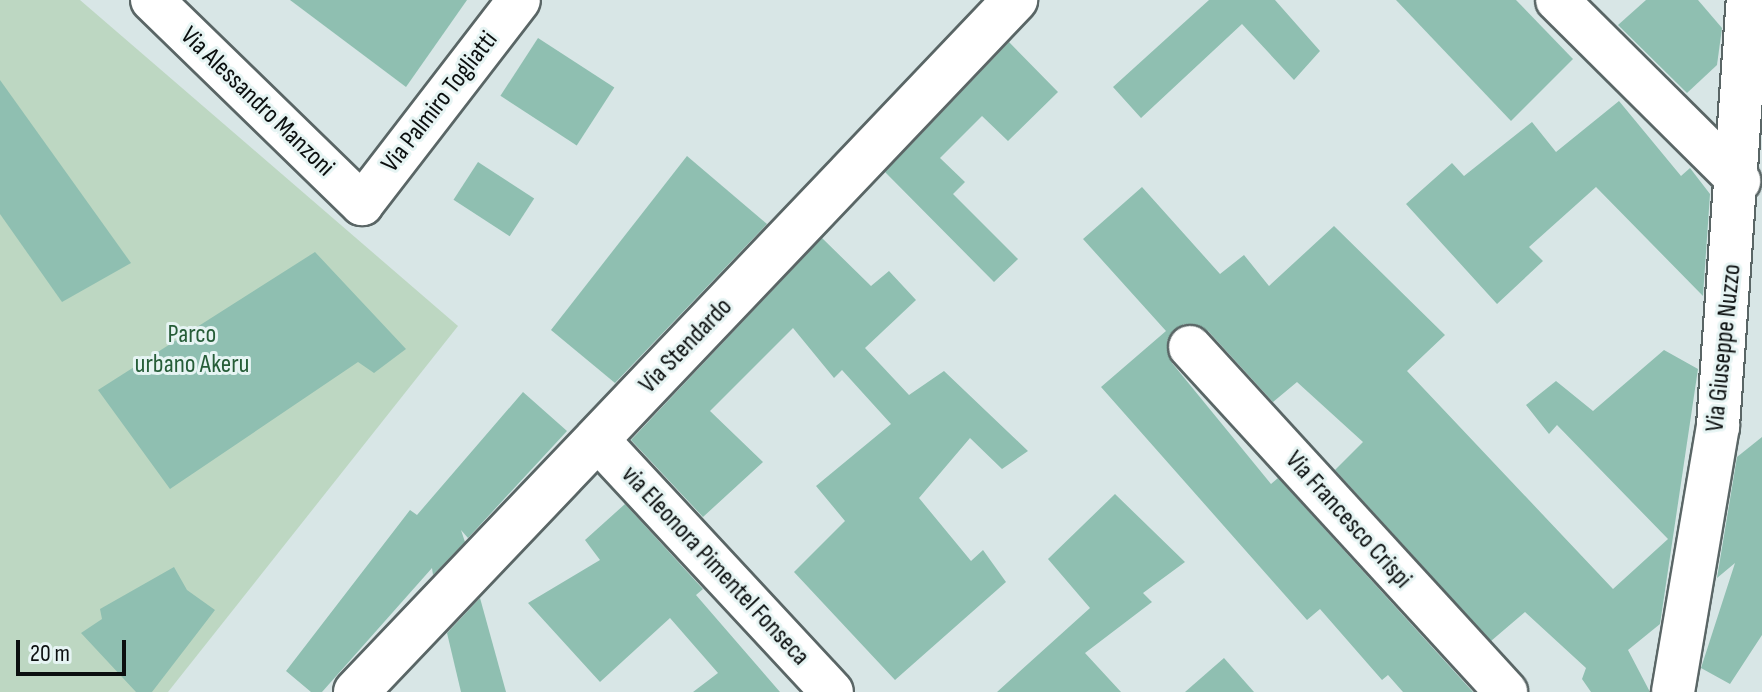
<!DOCTYPE html>
<style>
body{margin:0}
#map{position:relative;width:1762px;height:692px;overflow:hidden;background:#d8e6e6;font-family:"Sofia Sans Condensed",sans-serif}
div>[style]{position:absolute}
[style*='--x']{left:calc(var(--x)*1px);top:calc(var(--y)*1px);width:calc(var(--w)*1px);rotate:calc(var(--a)*1deg)}
.green>*{inset:0;background:#bdd7c2}
.building>*{inset:0;background:#8fbfb1;transform-origin:0 0}
.roads{filter:drop-shadow(2px 0 #5a6666) drop-shadow(-2px 0 #5a6666) drop-shadow(0 2px #5a6666) drop-shadow(0 -2px #5a6666)}
.street>*{height:42px;margin:-21px;padding:0 21px;transform-origin:21px;border-radius:21px;background:#fff}
.secondary>*{height:44px;margin:-22px;padding:0 22px;transform-origin:22px;border-radius:22px;background:#fff}
span{translate:-50% -50%;white-space:nowrap;text-align:center;line-height:1.15;-webkit-text-stroke:6px #e6f4f3;paint-order:stroke}
.street-label{font-size:26px;color:#0b0f0f}
.park-label{font-size:26px;color:#265d38}
.scale{position:absolute;left:16px;top:640px;width:110px;height:36px;box-sizing:border-box;border:4px solid #0b0f0f;border-top:0;padding-left:10px;font-size:24px;line-height:28px;white-space:nowrap;color:#0b0f0f;-webkit-text-stroke:6px #e6f4f3;paint-order:stroke}
</style>
<div id="map">
<div class="green">
<div style="clip-path:polygon(0 0,80px 0,458px 326px,168px 692px,0 692px)"></div>
</div>
<div class="building">
<div style="clip-path:polygon(290px 0,467px 0,406px 87px)"></div>
<div style="clip-path:polygon(1209px 0,1275px 0,1320px 51px,1294px 80px,1242px 24px,1141px 118px,1113px 87px)"></div>
<div style="clip-path:polygon(1396px 0,1516px 0,1573px 59px,1511px 121px)"></div>
<div style="clip-path:polygon(1646px 0,1698px 0,1722px 28px,1717px 65px,1687px 93px,1618px 25px)"></div>
<div style="left:538px;top:38px;width:91px;height:69px;rotate:33deg"></div>
<div style="clip-path:polygon(1009px 42px,1058px 92px,1008px 141px,982px 116px,940px 158px,965px 182px,953px 194px,1018px 259px,994px 282px,885px 172px)"></div>
<div style="clip-path:polygon(0 80px,131px 263px,62px 302px,0 214px)"></div>
<div style="clip-path:polygon(1619px 101px,1681px 176px,1690px 168px,1710px 194px,1703px 296px,1596px 187px,1529px 247px,1543px 261px,1497px 304px,1406px 204px,1452px 163px,1464px 176px,1532px 122px,1556px 152px)"></div>
<div style="clip-path:polygon(687px 156px,767px 224px,615px 383px,551px 330px)"></div>
<div style="left:478px;top:162px;width:67px;height:45px;rotate:33deg"></div>
<div style="clip-path:polygon(1142px 187px,1220px 274px,1244px 255px,1269px 286px,1334px 226px,1445px 335px,1407px 371px,1613px 589px,1668px 539px,1557px 425px,1549px 434px,1526px 405px,1556px 381px,1593px 411px,1664px 350px,1698px 369px,1660px 624px,1628px 650px,1650px 692px,1591px 692px,1582px 679px,1586px 668px,1525px 612px,1491px 641px,1335px 470px,1363px 442px,1297px 382px,1273px 402px,1208px 331px,1184px 324px,1167px 341px,1172px 363px,1271px 484px,1278px 478px,1473px 692px,1403px 692px,1388px 675px,1382px 680px,1320px 609px,1307px 620px,1101px 387px,1166px 331px,1083px 239px)"></div>
<div style="clip-path:polygon(822px 238px,871px 286px,889px 271px,916px 300px,865px 348px,909px 395px,944px 371px,1028px 451px,1002px 469px,970px 438px,919px 498px,971px 561px,983px 550px,1006px 582px,895px 680px,794px 572px,845px 521px,816px 486px,891px 424px,842px 370px,834px 378px,793px 328px,710px 411px,763px 462px,703px 517px,631px 440px)"></div>
<div style="clip-path:polygon(315px 252px,406px 349px,374px 373px,358px 362px,170px 489px,98px 390px)"></div>
<div style="clip-path:polygon(523px 392px,567px 431px,468px 538px,461px 530px,465px 542px,433px 575px,432px 568px,322px 692px,311px 692px,286px 671px,410px 510px,417px 515px)"></div>
<div style="clip-path:polygon(1762px 437px,1762px 635px,1730px 684px,1701px 668px,1735px 563px,1717px 578px,1737px 457px)"></div>
<div style="clip-path:polygon(1115px 494px,1185px 562px,1143px 593px,1152px 602px,1085px 653px,1121px 692px,997px 692px,1090px 608px,1048px 559px)"></div>
<div style="clip-path:polygon(625px 504px,703px 589px,696px 595px,780px 692px,693px 692px,718px 673px,670px 618px,600px 682px,528px 603px,600px 560px,585px 540px)"></div>
<div style="clip-path:polygon(174px 567px,187px 590px,215px 610px,152px 692px,136px 692px,81px 633px,102px 619px,100px 609px)"></div>
<div style="clip-path:polygon(480px 598px,506px 692px,461px 692px,447px 633px)"></div>
<div style="clip-path:polygon(1224px 658px,1254px 692px,1185px 692px)"></div>
</div>
<div class="roads">
<div class="street">
<div style="--x:152;--y:0;--w:293;--a:44.2"></div>
<div style="--x:362;--y:204;--w:257;--a:-52.4"></div>
<div style="--x:1557;--y:0;--w:257;--a:44.8"></div>
<div style="--x:1190;--y:347;--w:468;--a:47.5"></div>
<div style="--x:597;--y:439;--w:345;--a:47.1"></div>
<div style="--x:1673;--y:692;--w:270;--a:-80.4"></div>
<div style="--x:1718;--y:426;--w:427;--a:-86"></div>
</div>
<div class="secondary">
<div style="--x:356;--y:692;--w:956;--a:-46.4"></div>
</div>
</div>
<div class="street-label">
<span style="left:257px;top:102px;rotate:44deg">Via Alessandro Manzoni</span>
<span style="left:440px;top:102px;rotate:-52deg">Via Palmiro Togliatti</span>
<span style="left:686px;top:346px;rotate:-46deg">Via Stendardo</span>
<span style="left:1724px;top:348px;rotate:-84deg">Via Giuseppe Nuzzo</span>
<span style="left:1348px;top:520px;rotate:48deg">Via Francesco Crispi</span>
<span style="left:715px;top:566px;rotate:47deg">via Eleonora Pimentel Fonseca</span>
</div>
<div class="park-label">
<span style="left:192px;top:350px">Parco<br>urbano Akeru</span>
</div>
<div class="scale">20 m</div>
</div>
